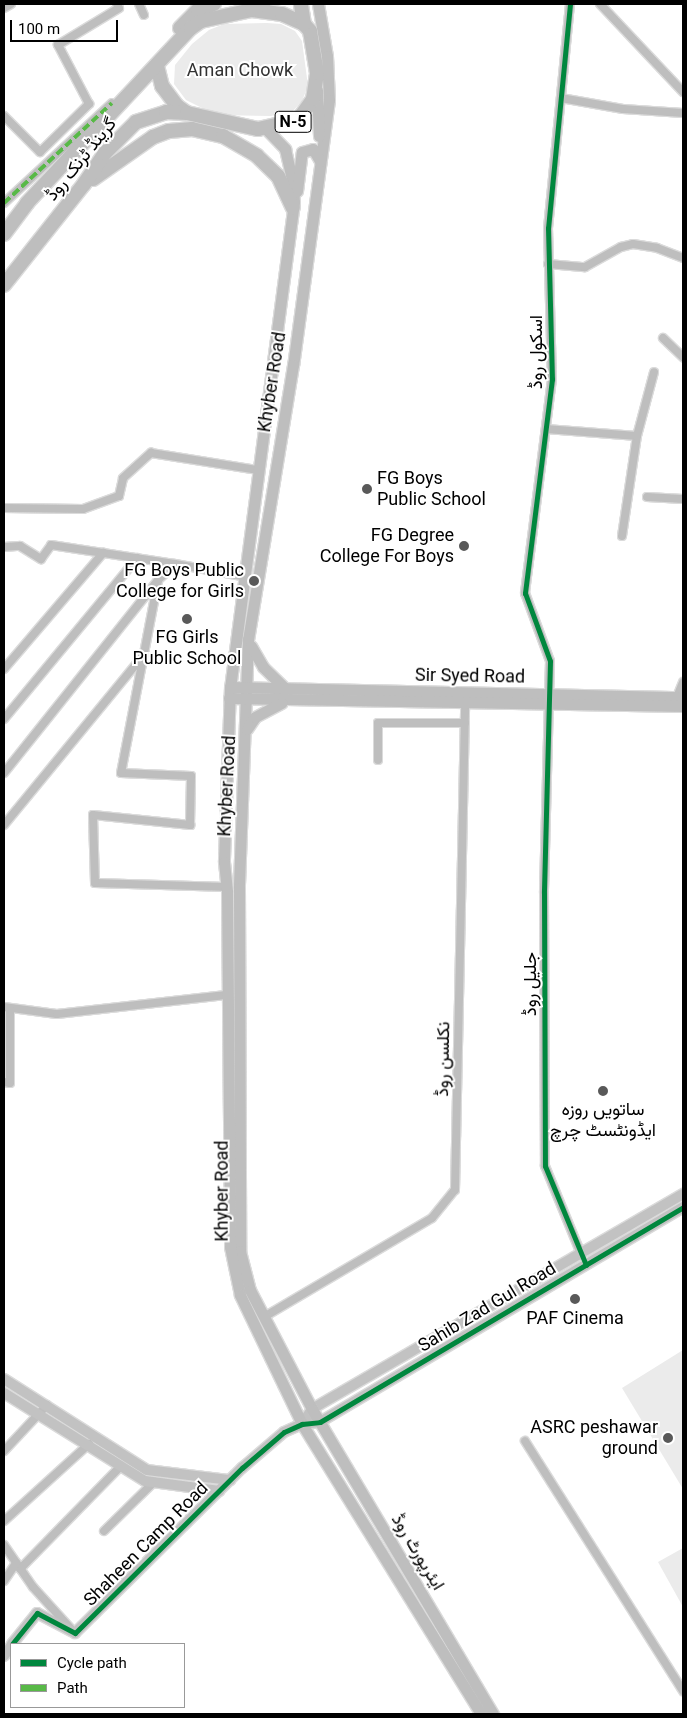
<!DOCTYPE html>
<meta charset="utf-8">
<style>
body{margin:0}
#map{position:relative;width:687px;height:1718px;overflow:hidden;background:#fff;font-family:Roboto,Vazirmatn,sans-serif}
div>[style]{position:absolute}
[style*='--x']{left:calc(var(--x)*1px);top:calc(var(--y)*1px);width:calc(var(--w)*1px);rotate:calc(var(--a)*1deg)}
.green>*{inset:0;background:#ebebeb}
.roads{filter:drop-shadow(1px 0 #dbdbdb) drop-shadow(-1px 0 #dbdbdb) drop-shadow(0 1px #dbdbdb) drop-shadow(0 -1px #dbdbdb)}
.street>*{height:8px;margin:-4px;padding:0 4px;transform-origin:4px;border-radius:4px;background:#bebebe}
.secondary>*{height:10px;margin:-5px;padding:0 5px;transform-origin:5px;border-radius:5px;background:#c2c2c2}
.primary>*{height:11px;margin:-5.5px;padding:0 5.5px;transform-origin:5.5px;border-radius:5.5px;background:#bebebe}
.highway>*{height:14px;margin:-7px;padding:0 7px;transform-origin:7px;border-radius:7px;background:#bebebe}
.quiet>*{height:4px;margin-top:-2px;transform-origin:0;background:repeating-linear-gradient(90deg,#58b947 0 8px,transparent 0 12px)}
.cycleway>*{height:5px;margin:-2.5px;padding:0 2.5px;transform-origin:2.5px;border-radius:2.5px;background:#00873e}
.dots>*{width:14px;height:14px;translate:-50% -50%;box-sizing:border-box;border:2px solid #fff;border-radius:50%}
span{translate:-50% -50%;white-space:nowrap;text-align:center;line-height:1.15;-webkit-text-stroke:4px #fff;paint-order:stroke}
.shield-label span{padding:1px 4px;background:#fff;border:1px solid;border-radius:4px;-webkit-text-stroke-width:0}
.shield-label{font-size:16px;color:#000;font-weight:700}
.park-label{font-size:18px;color:#313131}
.street-label{font-size:18px;color:#000}
.poi-label{font-size:18px;color:#000}
.left{translate:0 -50%;text-align:left}
.right{translate:-100% -50%;text-align:right}
.frame{position:absolute;inset:0;border:5px solid #000;pointer-events:none}
.legend{position:absolute;left:10px;top:1643px;width:175px;height:65px;box-sizing:border-box;background:#fff;border:1px solid #999;margin:0;padding:6px 9px;list-style:none;font-size:15px;color:#000}
.legend li{display:flex;align-items:center;gap:10px;height:25px}
.legend b{width:25px;border:1px solid #999}
.scale{position:absolute;left:10px;top:20px;width:108px;height:22px;box-sizing:border-box;border:2px solid #000;border-top:0;padding-left:6px;font-size:15px;line-height:18px;white-space:nowrap;color:#000;-webkit-text-stroke:4px #fff;paint-order:stroke}
</style>
<div id="map">
<div class="green">
<div style="clip-path:polygon(267px 23px,281px 24px,295px 31px,302px 41px,308px 86px,302px 101px,293px 111px,271px 116px,216px 115px,186px 100px,174px 84px,175px 65px,192px 44px,209px 30px,224px 24px)"></div>
<div style="clip-path:polygon(683px 1350px,683px 1489px,622px 1388px)"></div>
<div style="clip-path:polygon(683px 1548px,683px 1607px,658px 1562px)"></div>
</div>
<div class="roads">
<div class="street">
<div style="--x:139;--y:4;--w:12;--a:66"></div>
<div style="--x:570;--y:4;--w:225;--a:95.6"></div>
<div style="--x:548;--y:228;--w:151;--a:88.5"></div>
<div style="--x:552;--y:379;--w:216;--a:97.2"></div>
<div style="--x:525;--y:593;--w:72;--a:69.8"></div>
<div style="--x:550;--y:661;--w:232;--a:91.5"></div>
<div style="--x:544;--y:893;--w:273;--a:89.8"></div>
<div style="--x:545;--y:1166;--w:97;--a:67.7"></div>
<div style="--x:600;--y:4;--w:121;--a:46.7"></div>
<div style="--x:4;--y:8;--w:8;--a:-30"></div>
<div style="--x:561;--y:98;--w:63;--a:10.1"></div>
<div style="--x:623;--y:109;--w:60;--a:3.8"></div>
<div style="--x:4;--y:116;--w:51;--a:45"></div>
<div style="--x:40;--y:152;--w:69;--a:-44.4"></div>
<div style="--x:89;--y:104;--w:67;--a:-117.7"></div>
<div style="--x:58;--y:45;--w:71;--a:-31.2"></div>
<div style="--x:119;--y:8;--w:4;--a:-117"></div>
<div style="--x:4;--y:203;--w:147;--a:-42.8"></div>
<div style="--x:548;--y:264;--w:37;--a:5"></div>
<div style="--x:585;--y:267;--w:41;--a:-29.1"></div>
<div style="--x:621;--y:247;--w:12;--a:-14"></div>
<div style="--x:633;--y:244;--w:24;--a:9"></div>
<div style="--x:657;--y:248;--w:28;--a:21"></div>
<div style="--x:663;--y:338;--w:28;--a:44"></div>
<div style="--x:546;--y:429;--w:91;--a:4.4"></div>
<div style="--x:647;--y:497;--w:36;--a:3"></div>
<div style="--x:4;--y:508;--w:79;--a:0.7"></div>
<div style="--x:83;--y:509;--w:38;--a:-20"></div>
<div style="--x:119;--y:496;--w:18;--a:-77"></div>
<div style="--x:123;--y:478;--w:38;--a:-42"></div>
<div style="--x:151;--y:453;--w:107;--a:9.1"></div>
<div style="--x:622;--y:536;--w:101;--a:-81.5"></div>
<div style="--x:637;--y:436;--w:66;--a:-75.1"></div>
<div style="--x:4;--y:547;--w:16;--a:-4"></div>
<div style="--x:20;--y:546;--w:25;--a:32"></div>
<div style="--x:41;--y:559;--w:17;--a:-54"></div>
<div style="--x:51;--y:545;--w:125;--a:8.7"></div>
<div style="--x:4;--y:669;--w:153;--a:-49.5"></div>
<div style="--x:677;--y:697;--w:16;--a:-68"></div>
<div style="--x:4;--y:719;--w:209;--a:-50.4"></div>
<div style="--x:378;--y:760;--w:37;--a:-90"></div>
<div style="--x:378;--y:723;--w:87;--a:0"></div>
<div style="--x:4;--y:773;--w:246;--a:-51.4"></div>
<div style="--x:4;--y:825;--w:217;--a:-50.6"></div>
<div style="--x:227;--y:887;--w:132;--a:-178.3"></div>
<div style="--x:95;--y:883;--w:68;--a:-91.7"></div>
<div style="--x:93;--y:815;--w:98;--a:5.9"></div>
<div style="--x:190;--y:825;--w:49;--a:-88.8"></div>
<div style="--x:191;--y:776;--w:70;--a:-177.5"></div>
<div style="--x:121;--y:773;--w:197;--a:-79.1"></div>
<div style="--x:158;--y:580;--w:23;--a:-43"></div>
<div style="--x:175;--y:564;--w:68;--a:10.2"></div>
<div style="--x:4;--y:1007;--w:53;--a:7.5"></div>
<div style="--x:57;--y:1014;--w:170;--a:-6.4"></div>
<div style="--x:4;--y:1082;--w:6;--a:9"></div>
<div style="--x:10;--y:1083;--w:75;--a:-90"></div>
<div style="--x:269;--y:1314;--w:189;--a:-30.5"></div>
<div style="--x:432;--y:1218;--w:36;--a:-51"></div>
<div style="--x:455;--y:1190;--w:486;--a:-88.8"></div>
<div style="--x:525;--y:1441;--w:296;--a:57.7"></div>
<div style="--x:4;--y:1451;--w:63;--a:-46.9"></div>
<div style="--x:4;--y:1521;--w:115;--a:-42.2"></div>
<div style="--x:104;--y:1531;--w:69;--a:-44.4"></div>
<div style="--x:4;--y:1545;--w:51;--a:55.4"></div>
<div style="--x:33;--y:1587;--w:58;--a:47.8"></div>
<div style="--x:20;--y:1569;--w:144;--a:-45.6"></div>
<div style="--x:4;--y:1581;--w:22;--a:-56"></div>
</div>
<div class="secondary">
<div style="--x:4;--y:1379;--w:169;--a:32.5"></div>
<div style="--x:147;--y:1470;--w:84;--a:6.9"></div>
<div style="--x:4;--y:1393;--w:166;--a:32"></div>
<div style="--x:145;--y:1481;--w:75;--a:7.7"></div>
<div style="--x:302;--y:1424;--w:18;--a:-56"></div>
<div style="--x:312;--y:1409;--w:429;--a:-30.1"></div>
<div style="--x:12;--y:1644;--w:40;--a:-51"></div>
<div style="--x:37;--y:1613;--w:43;--a:27.8"></div>
<div style="--x:75;--y:1633;--w:235;--a:-44.7"></div>
<div style="--x:242;--y:1468;--w:55;--a:-40.6"></div>
<div style="--x:284;--y:1432;--w:20;--a:-24"></div>
<div style="--x:302;--y:1424;--w:18;--a:-6"></div>
<div style="--x:320;--y:1422;--w:422;--a:-30.6"></div>
<div style="--x:4;--y:1656;--w:12;--a:-55"></div>
</div>
<div class="primary">
<div style="--x:318;--y:4;--w:53;--a:80.2"></div>
<div style="--x:327;--y:56;--w:44;--a:87.4"></div>
<div style="--x:329;--y:100;--w:267;--a:97.7"></div>
<div style="--x:293;--y:365;--w:278;--a:99.3"></div>
<div style="--x:248;--y:639;--w:249;--a:92.1"></div>
<div style="--x:239;--y:888;--w:363;--a:89.8"></div>
<div style="--x:240;--y:1251;--w:40;--a:75.6"></div>
<div style="--x:250;--y:1290;--w:134;--a:62.5"></div>
<div style="--x:312;--y:1409;--w:355;--a:59.3"></div>
<div style="--x:317;--y:90;--w:46;--a:87.5"></div>
<div style="--x:266;--y:129;--w:28;--a:46"></div>
<div style="--x:285;--y:149;--w:35;--a:77"></div>
<div style="--x:293;--y:183;--w:19;--a:87"></div>
<div style="--x:294;--y:202;--w:489;--a:97.5"></div>
<div style="--x:230;--y:687;--w:175;--a:92"></div>
<div style="--x:224;--y:862;--w:30;--a:84"></div>
<div style="--x:227;--y:892;--w:355;--a:89.5"></div>
<div style="--x:230;--y:1247;--w:49;--a:78.2"></div>
<div style="--x:240;--y:1295;--w:143;--a:64.3"></div>
<div style="--x:302;--y:1424;--w:341;--a:58.3"></div>
<div style="--x:297;--y:191;--w:39;--a:-83"></div>
<div style="--x:302;--y:152;--w:11;--a:-15"></div>
<div style="--x:313;--y:149;--w:14;--a:60"></div>
<div style="--x:251;--y:646;--w:24;--a:60"></div>
<div style="--x:263;--y:667;--w:33;--a:44"></div>
<div style="--x:230;--y:687;--w:453;--a:1.3"></div>
<div style="--x:229;--y:698;--w:454;--a:1"></div>
<div style="--x:247;--y:729;--w:14;--a:-56"></div>
<div style="--x:255;--y:717;--w:30;--a:-28"></div>
</div>
<div class="highway">
<div style="--x:252;--y:10;--w:30;--a:8"></div>
<div style="--x:282;--y:14;--w:24;--a:24"></div>
<div style="--x:180;--y:28;--w:25;--a:-45"></div>
<div style="--x:198;--y:10;--w:17;--a:-21"></div>
<div style="--x:157;--y:66;--w:21;--a:76"></div>
<div style="--x:162;--y:86;--w:25;--a:53"></div>
<div style="--x:177;--y:106;--w:12;--a:35"></div>
<div style="--x:93;--y:179;--w:73;--a:-35"></div>
<div style="--x:153;--y:137;--w:17;--a:-21"></div>
<div style="--x:169;--y:131;--w:23;--a:-5"></div>
<div style="--x:192;--y:129;--w:32;--a:13"></div>
<div style="--x:223;--y:136;--w:39;--a:30"></div>
<div style="--x:257;--y:156;--w:29;--a:44"></div>
<div style="--x:278;--y:176;--w:35;--a:65"></div>
<div style="--x:4;--y:234;--w:39;--a:-53"></div>
<div style="--x:27;--y:203;--w:240;--a:-46.9"></div>
<div style="--x:191;--y:28;--w:12;--a:-35"></div>
<div style="--x:201;--y:21;--w:52;--a:-12.2"></div>
<div style="--x:252;--y:10;--w:13;--a:-29"></div>
<div style="--x:4;--y:285;--w:129;--a:-51.6"></div>
<div style="--x:84;--y:184;--w:37;--a:-56"></div>
<div style="--x:105;--y:153;--w:44;--a:-45"></div>
<div style="--x:136;--y:122;--w:32;--a:-18"></div>
<div style="--x:166;--y:112;--w:21;--a:3"></div>
<div style="--x:187;--y:113;--w:73;--a:12.7"></div>
<div style="--x:258;--y:129;--w:41;--a:-12.7"></div>
<div style="--x:298;--y:120;--w:26;--a:-54"></div>
<div style="--x:313;--y:99;--w:26;--a:-81"></div>
<div style="--x:317;--y:73;--w:43;--a:-99.5"></div>
<div style="--x:310;--y:31;--w:9;--a:-131"></div>
<div style="--x:304;--y:24;--w:20;--a:-99"></div>
</div>
</div>
<div class="quiet">
<div style="--x:4;--y:203;--w:147;--a:-42.8"></div>
</div>
<div class="cycleway">
<div style="--x:570;--y:4;--w:225;--a:95.6"></div>
<div style="--x:548;--y:228;--w:151;--a:88.5"></div>
<div style="--x:552;--y:379;--w:216;--a:97.2"></div>
<div style="--x:525;--y:593;--w:72;--a:69.8"></div>
<div style="--x:550;--y:661;--w:232;--a:91.5"></div>
<div style="--x:544;--y:893;--w:273;--a:89.8"></div>
<div style="--x:545;--y:1166;--w:107;--a:67.5"></div>
<div style="--x:12;--y:1644;--w:40;--a:-51"></div>
<div style="--x:37;--y:1613;--w:43;--a:27.8"></div>
<div style="--x:75;--y:1633;--w:235;--a:-44.7"></div>
<div style="--x:242;--y:1468;--w:55;--a:-40.6"></div>
<div style="--x:284;--y:1432;--w:20;--a:-24"></div>
<div style="--x:302;--y:1424;--w:18;--a:-6"></div>
<div style="--x:320;--y:1422;--w:422;--a:-30.6"></div>
</div>
<div class="dots">
<div style="left:367px;top:489px;background:#595959"></div>
<div style="left:464px;top:546px;background:#595959"></div>
<div style="left:254px;top:581px;background:#595959"></div>
<div style="left:187px;top:619px;background:#595959"></div>
<div style="left:603px;top:1091px;background:#595959"></div>
<div style="left:575px;top:1299px;background:#595959"></div>
<div style="left:668px;top:1438px;background:#595959"></div>
</div>
<div class="shield-label">
<span style="left:293px;top:122px">N-5</span>
</div>
<div class="park-label">
<span style="left:240px;top:70px">Aman Chowk</span>
</div>
<div class="street-label">
<span style="left:81px;top:159px;rotate:-51deg">گرینڈ ٹرنک روڈ</span>
<span style="left:536px;top:352px;rotate:-90deg">اسکول روڈ</span>
<span style="left:272px;top:382px;rotate:-81deg">Khyber Road</span>
<span style="left:470px;top:676px;rotate:1deg">Sir Syed Road</span>
<span style="left:227px;top:786px;rotate:-87deg">Khyber Road</span>
<span style="left:530px;top:984px;rotate:-90deg">جلیل روڈ</span>
<span style="left:443px;top:1059px;rotate:-89deg">نکلسن روڈ</span>
<span style="left:222px;top:1191px;rotate:-90deg">Khyber Road</span>
<span style="left:487px;top:1307px;rotate:-31deg">Sahib Zad Gul Road</span>
<span style="left:146px;top:1544px;rotate:-45deg">Shaheen Camp Road</span>
<span style="left:418px;top:1552px;rotate:59deg">ایئرپورٹ روڈ</span>
</div>
<div class="poi-label">
<span class="left" style="left:377px;top:489px">FG Boys<br>Public School</span>
<span class="right" style="left:454px;top:546px">FG Degree<br>College For Boys</span>
<span class="right" style="left:244px;top:581px">FG Boys Public<br>College for Girls</span>
<span style="left:187px;top:648px">FG Girls<br>Public School</span>
<span style="left:603px;top:1120px">ساتویں روزہ<br>ایڈونٹسٹ چرچ</span>
<span style="left:575px;top:1318px">PAF Cinema</span>
<span class="right" style="left:658px;top:1438px">ASRC peshawar<br>ground</span>
</div>
<div class="frame"></div>
<ul class="legend">
<li><b style="height:6px;background:#00873e"></b>Cycle path</li>
<li><b style="height:6px;background:#58b947"></b>Path</li>
</ul>
<div class="scale">100 m</div>
</div>
